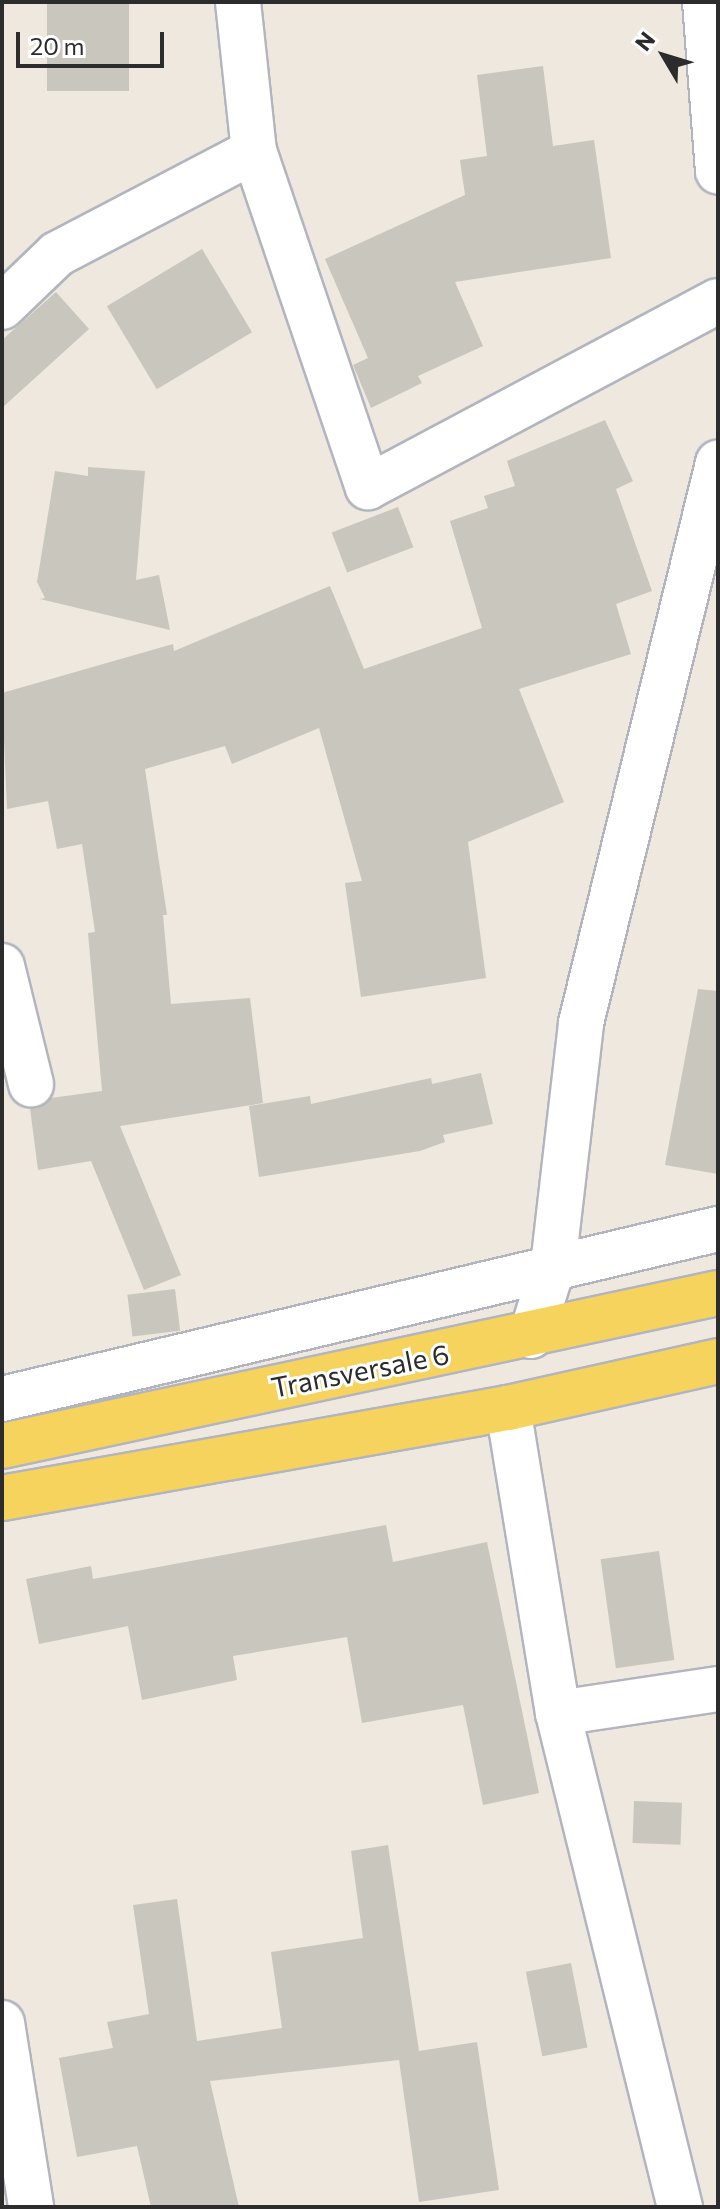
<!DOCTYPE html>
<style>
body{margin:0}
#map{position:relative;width:720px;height:2209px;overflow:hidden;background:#eee8de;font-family:Commissioner,sans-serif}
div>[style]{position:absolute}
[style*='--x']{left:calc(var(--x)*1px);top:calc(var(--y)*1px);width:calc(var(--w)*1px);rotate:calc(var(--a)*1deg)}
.building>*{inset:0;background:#c9c6bd;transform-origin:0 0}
.roads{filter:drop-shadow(2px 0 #b2b5c0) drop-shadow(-2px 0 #b2b5c0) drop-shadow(0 2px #b2b5c0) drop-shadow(0 -2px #b2b5c0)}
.minor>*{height:44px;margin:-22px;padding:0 22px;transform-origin:22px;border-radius:22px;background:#fff}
.major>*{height:44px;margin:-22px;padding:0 22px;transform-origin:22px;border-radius:22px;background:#f5d35c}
span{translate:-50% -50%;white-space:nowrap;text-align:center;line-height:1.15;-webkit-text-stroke:6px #fff;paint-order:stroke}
.street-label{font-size:28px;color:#2c2c2c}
.frame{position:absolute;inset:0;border:4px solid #2c2c2c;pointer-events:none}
.north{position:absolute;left:624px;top:16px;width:80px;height:80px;-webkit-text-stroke:6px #fff;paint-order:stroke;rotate:308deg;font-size:22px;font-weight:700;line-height:32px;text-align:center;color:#2c2c2c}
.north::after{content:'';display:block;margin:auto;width:28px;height:36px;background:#2c2c2c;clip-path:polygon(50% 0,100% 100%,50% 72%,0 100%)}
.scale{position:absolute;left:16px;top:32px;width:148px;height:36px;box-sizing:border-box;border:4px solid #2c2c2c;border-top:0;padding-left:10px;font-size:24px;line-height:28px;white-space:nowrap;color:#2c2c2c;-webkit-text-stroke:6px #fff;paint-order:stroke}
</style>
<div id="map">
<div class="building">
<div style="left:47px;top:2px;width:82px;height:89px"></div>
<div style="clip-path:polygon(543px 66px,553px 146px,594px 140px,611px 258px,455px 282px,483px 346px,418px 376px,422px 383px,371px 408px,353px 365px,368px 358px,325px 259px,465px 195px,460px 160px,487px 156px,477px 75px)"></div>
<div style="left:202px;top:249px;width:97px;height:111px;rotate:59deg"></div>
<div style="clip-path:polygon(56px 292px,89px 329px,2px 408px,2px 340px)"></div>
<div style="clip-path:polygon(605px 420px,633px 481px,616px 489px,652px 591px,616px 604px,631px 654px,519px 689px,564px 802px,468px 842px,486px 978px,361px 997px,345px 883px,362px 881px,319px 728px,232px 764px,225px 746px,145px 769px,167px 915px,163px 915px,171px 1004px,250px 998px,263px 1103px,120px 1126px,181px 1275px,144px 1290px,91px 1161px,38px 1170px,30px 1108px,51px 1098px,102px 1091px,88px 933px,95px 932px,82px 844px,57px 849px,48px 801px,7px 809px,2px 693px,173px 644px,174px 651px,330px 586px,364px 669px,482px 628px,450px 521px,488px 508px,484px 496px,515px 486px,507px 461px)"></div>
<div style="clip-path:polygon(88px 467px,145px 471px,136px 580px,159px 575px,170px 630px,40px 599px,45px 598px,37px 582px,55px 471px,88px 476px)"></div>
<div style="left:398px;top:507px;width:43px;height:71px;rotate:69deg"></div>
<div style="clip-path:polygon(698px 989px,718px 991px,718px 1174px,665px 1165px)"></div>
<div style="clip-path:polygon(481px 1073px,493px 1124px,443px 1135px,445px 1142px,420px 1151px,259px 1177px,249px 1106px,310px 1096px,311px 1104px,431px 1078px,432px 1084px)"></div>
<div style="left:175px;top:1289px;width:42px;height:48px;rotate:83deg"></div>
<div style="clip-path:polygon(386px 1525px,393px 1562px,487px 1542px,539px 1793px,483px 1805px,463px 1705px,362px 1723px,347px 1637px,233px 1656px,237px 1680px,142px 1700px,128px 1626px,39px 1644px,26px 1579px,91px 1566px,93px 1579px)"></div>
<div style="left:659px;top:1551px;width:110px;height:59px;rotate:82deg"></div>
<div style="left:634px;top:1801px;width:48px;height:42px;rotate:2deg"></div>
<div style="clip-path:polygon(388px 1845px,419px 2051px,477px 2042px,499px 2190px,419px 2202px,399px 2060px,210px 2081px,239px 2207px,151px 2207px,137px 2146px,77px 2157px,59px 2058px,113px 2048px,107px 2022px,149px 2014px,133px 1905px,177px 1899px,197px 2041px,282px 2028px,271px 1952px,363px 1938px,351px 1851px)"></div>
<div style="left:571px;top:1963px;width:86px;height:46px;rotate:79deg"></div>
</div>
<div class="roads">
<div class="minor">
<div style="--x:238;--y:2;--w:150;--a:83.9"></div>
<div style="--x:254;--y:151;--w:355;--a:71.3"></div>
<div style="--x:368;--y:487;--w:396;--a:-28"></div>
<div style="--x:705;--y:2;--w:170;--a:85.6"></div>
<div style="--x:2;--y:307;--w:76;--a:-43.9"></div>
<div style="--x:57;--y:254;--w:222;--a:-27.6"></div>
<div style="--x:2;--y:966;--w:122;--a:76.2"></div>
<div style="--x:531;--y:1336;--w:73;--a:-72.6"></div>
<div style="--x:553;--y:1266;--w:245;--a:-83.4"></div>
<div style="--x:581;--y:1023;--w:577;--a:-76.25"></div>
<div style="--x:2;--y:1399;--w:736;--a:-13.36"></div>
<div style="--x:508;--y:1408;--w:309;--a:80.7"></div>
<div style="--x:558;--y:1713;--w:509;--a:76.13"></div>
<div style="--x:558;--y:1713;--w:162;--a:-8.5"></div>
<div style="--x:2;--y:2023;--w:186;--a:81"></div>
</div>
<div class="major">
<div style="--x:2;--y:1446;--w:732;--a:-12.06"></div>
<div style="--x:2;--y:1498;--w:514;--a:-10.09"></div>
<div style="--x:508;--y:1408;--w:215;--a:-12.6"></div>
</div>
</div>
<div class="street-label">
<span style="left:360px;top:1370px;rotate:-11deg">Transversale 6</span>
</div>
<div class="frame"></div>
<div class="north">N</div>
<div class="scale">20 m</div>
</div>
